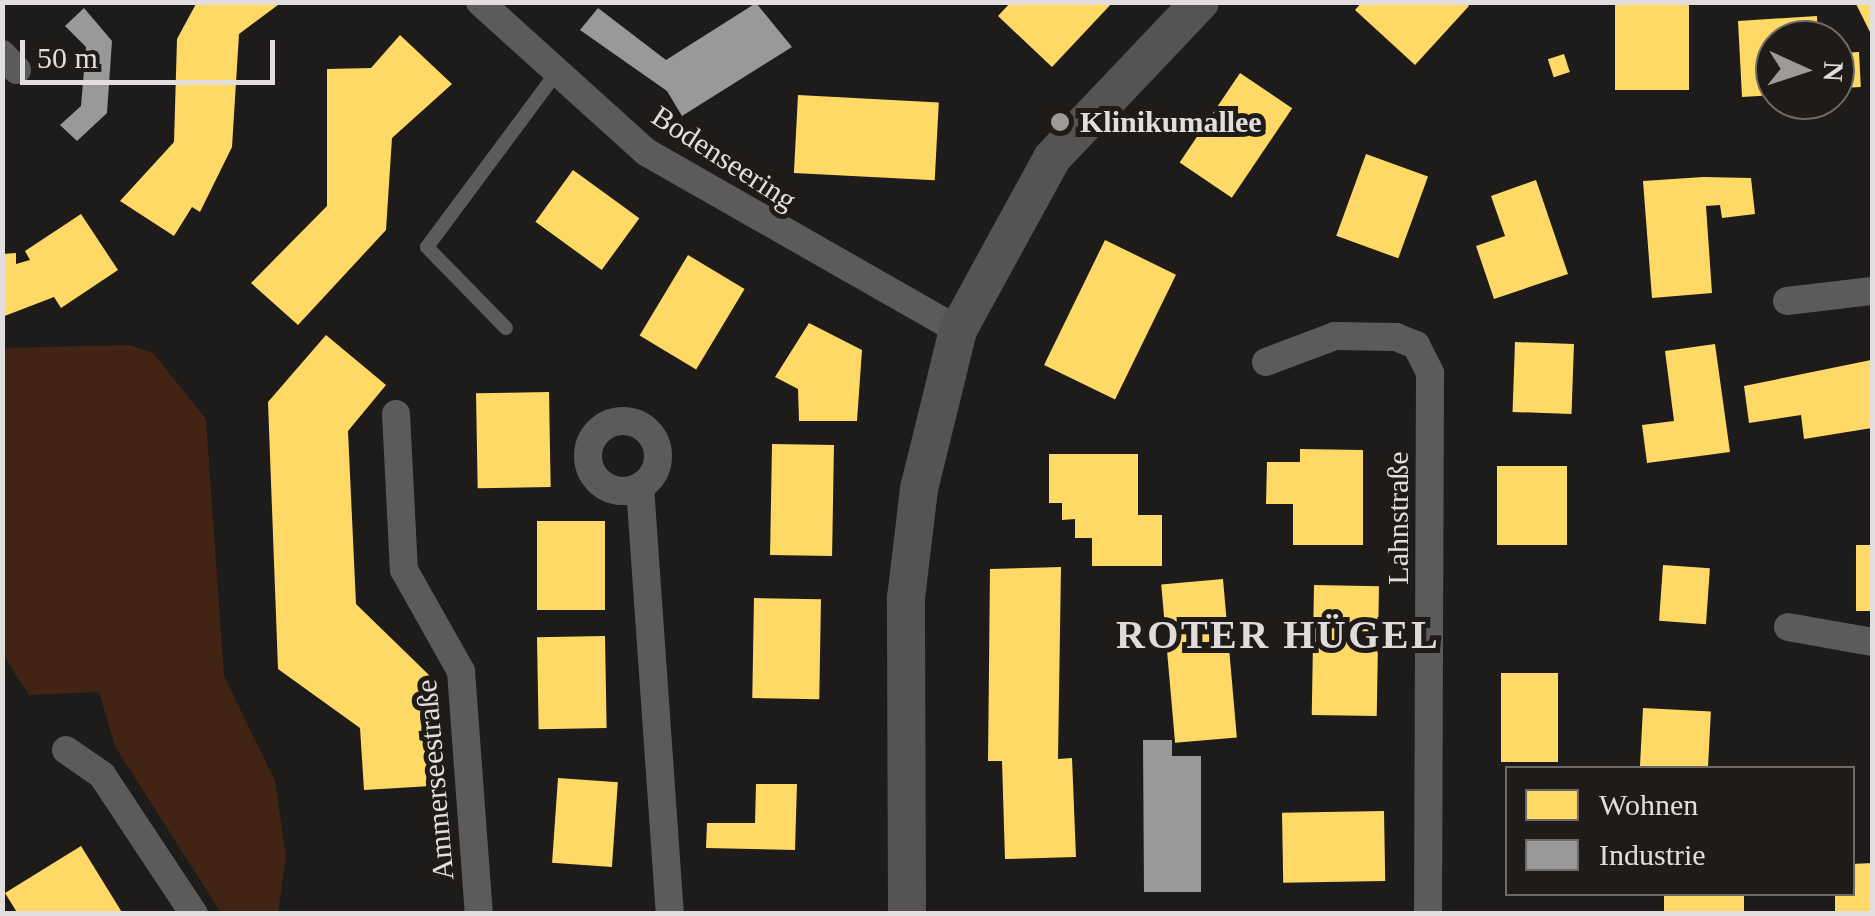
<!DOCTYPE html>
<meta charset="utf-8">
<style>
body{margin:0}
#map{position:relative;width:1875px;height:916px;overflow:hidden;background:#1e1c1a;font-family:"Times New Roman",serif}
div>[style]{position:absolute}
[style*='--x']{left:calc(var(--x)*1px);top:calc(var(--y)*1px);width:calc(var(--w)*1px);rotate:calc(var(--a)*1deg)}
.green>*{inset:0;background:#412414}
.homes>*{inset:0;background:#ffd966;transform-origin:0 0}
.industry>*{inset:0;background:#999}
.lane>*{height:14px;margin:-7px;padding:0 7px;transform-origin:7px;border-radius:7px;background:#5c5b5b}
.street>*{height:28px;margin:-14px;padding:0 14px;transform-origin:14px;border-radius:14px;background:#5c5b5b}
.street>.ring{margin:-14px;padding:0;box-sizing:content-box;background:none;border:28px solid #5c5b5b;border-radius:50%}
.secondary>*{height:38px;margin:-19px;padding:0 19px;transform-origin:19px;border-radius:19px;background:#555453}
.dots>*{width:28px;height:28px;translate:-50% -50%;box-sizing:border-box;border:5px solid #1f1b19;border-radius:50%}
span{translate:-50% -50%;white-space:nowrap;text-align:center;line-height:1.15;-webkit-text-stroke:10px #1f1b19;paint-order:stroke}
.poi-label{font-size:30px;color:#e1dedd;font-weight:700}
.left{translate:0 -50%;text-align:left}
.street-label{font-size:30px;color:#e1dedd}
.district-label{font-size:40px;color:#e1dcd9;font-weight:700;letter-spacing:2.5px}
.frame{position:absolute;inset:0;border:5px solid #e1dedd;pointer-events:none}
.legend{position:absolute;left:1505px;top:766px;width:350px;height:130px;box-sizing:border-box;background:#1f1b19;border:2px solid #6d6967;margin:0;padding:12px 18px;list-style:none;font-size:30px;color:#e1dedd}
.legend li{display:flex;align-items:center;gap:20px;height:50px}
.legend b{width:50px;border:2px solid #6d6967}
.north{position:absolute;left:1755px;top:20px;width:100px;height:100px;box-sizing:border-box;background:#1f1b19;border:2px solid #6d6967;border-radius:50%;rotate:93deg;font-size:28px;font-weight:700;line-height:40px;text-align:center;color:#e1dedd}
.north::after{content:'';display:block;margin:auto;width:35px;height:45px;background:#9d9a99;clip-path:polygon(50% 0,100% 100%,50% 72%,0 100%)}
.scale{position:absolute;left:20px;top:40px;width:255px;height:45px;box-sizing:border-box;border:5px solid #e1dedd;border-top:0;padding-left:12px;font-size:30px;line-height:35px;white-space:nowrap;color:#e1dedd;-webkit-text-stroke:8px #1f1b19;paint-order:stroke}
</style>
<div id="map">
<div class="green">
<div style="clip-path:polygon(129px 345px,153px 353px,206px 419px,224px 676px,275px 781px,286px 856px,278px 913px,221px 913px,115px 746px,99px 692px,29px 695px,3px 655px,3px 348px)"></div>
</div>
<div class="homes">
<div style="clip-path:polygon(197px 2px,282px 2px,239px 34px,232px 147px,200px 212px,192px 207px,174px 236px,120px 201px,174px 142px,177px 39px)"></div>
<div style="clip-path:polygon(1011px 2px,1113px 2px,1052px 67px,998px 16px)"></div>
<div style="clip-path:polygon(1362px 2px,1466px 2px,1469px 6px,1415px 65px,1355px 10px)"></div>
<div style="left:1615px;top:2px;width:74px;height:88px"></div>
<div style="clip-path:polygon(1855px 2px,1872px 2px,1872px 36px)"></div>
<div style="clip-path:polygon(1817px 16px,1818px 40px,1775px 40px,1775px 95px,1742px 97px,1738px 21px)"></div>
<div style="clip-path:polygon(400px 35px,452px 84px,392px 138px,386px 230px,298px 325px,251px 283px,327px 206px,327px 69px,371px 68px)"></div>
<div style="left:1859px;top:52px;width:35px;height:24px;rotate:87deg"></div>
<div style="left:1564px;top:54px;width:19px;height:17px;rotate:72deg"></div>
<div style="left:1240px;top:73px;width:63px;height:108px;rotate:34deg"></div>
<div style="left:798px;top:95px;width:141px;height:78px;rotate:3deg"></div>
<div style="left:1366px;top:154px;width:66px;height:87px;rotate:20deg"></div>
<div style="left:573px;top:170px;width:82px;height:64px;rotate:36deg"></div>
<div style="clip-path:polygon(1703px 177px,1751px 178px,1755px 214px,1722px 218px,1720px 205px,1706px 206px,1712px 293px,1652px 298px,1643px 181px)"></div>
<div style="clip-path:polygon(1536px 180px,1568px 274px,1494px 299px,1476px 246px,1505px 236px,1491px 196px)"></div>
<div style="clip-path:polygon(81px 214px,118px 270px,61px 308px,54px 297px,2px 317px,2px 254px,16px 253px,16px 264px,30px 260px,25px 251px)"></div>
<div style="left:1105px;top:240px;width:79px;height:139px;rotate:26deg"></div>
<div style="left:688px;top:255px;width:66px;height:94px;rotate:31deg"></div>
<div style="clip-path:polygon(809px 323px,862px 350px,857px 421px,799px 421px,798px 389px,775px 377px)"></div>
<div style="clip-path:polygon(326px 335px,386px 385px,348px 431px,356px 604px,429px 675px,431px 786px,364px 790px,360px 728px,278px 669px,268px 402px)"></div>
<div style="left:1515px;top:342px;width:59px;height:70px;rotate:2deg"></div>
<div style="clip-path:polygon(1715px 344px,1730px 452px,1647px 463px,1642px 425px,1674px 421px,1665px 351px)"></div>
<div style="clip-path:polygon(1871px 360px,1872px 428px,1804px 439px,1801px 415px,1749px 423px,1744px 386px)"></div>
<div style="left:549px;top:392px;width:95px;height:73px;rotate:89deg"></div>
<div style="left:772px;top:444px;width:62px;height:111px;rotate:1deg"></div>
<div style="clip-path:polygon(1300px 449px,1363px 450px,1363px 545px,1293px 545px,1293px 504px,1266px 504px,1267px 462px,1300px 462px)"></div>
<div style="clip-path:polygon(1049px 454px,1138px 454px,1138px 515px,1162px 515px,1162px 566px,1092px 566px,1092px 538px,1075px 538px,1075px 519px,1062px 520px,1062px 503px,1049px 503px)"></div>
<div style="left:1497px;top:466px;width:70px;height:79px"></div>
<div style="left:537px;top:521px;width:68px;height:89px"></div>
<div style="left:1856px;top:545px;width:16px;height:66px"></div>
<div style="left:1663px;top:565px;width:47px;height:56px;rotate:4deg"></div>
<div style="clip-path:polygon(1061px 567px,1058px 759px,1072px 758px,1076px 857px,1005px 859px,1002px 761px,988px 761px,990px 569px)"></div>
<div style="left:1223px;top:579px;width:159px;height:62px;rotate:85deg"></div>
<div style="left:1314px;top:585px;width:65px;height:130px;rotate:1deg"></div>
<div style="left:754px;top:598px;width:67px;height:100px;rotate:1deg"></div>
<div style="left:605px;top:636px;width:92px;height:68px;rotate:89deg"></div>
<div style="left:1501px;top:673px;width:57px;height:89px"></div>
<div style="left:1643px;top:708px;width:68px;height:60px;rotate:3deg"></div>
<div style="left:558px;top:778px;width:60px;height:85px;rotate:4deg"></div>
<div style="clip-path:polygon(756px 784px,797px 784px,795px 850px,706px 848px,707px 823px,755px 823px)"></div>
<div style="left:1384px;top:811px;width:70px;height:102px;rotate:89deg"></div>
<div style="clip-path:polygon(81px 846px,123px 914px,18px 914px,5px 893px)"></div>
<div style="clip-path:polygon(1872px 863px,1872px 914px,1835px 914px,1835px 894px,1852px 894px,1852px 864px)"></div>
<div style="left:1664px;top:894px;width:80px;height:20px"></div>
</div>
<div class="industry">
<div style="clip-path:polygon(756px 3px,792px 47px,682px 116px,667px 91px,580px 30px,598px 8px,666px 60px)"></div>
<div style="clip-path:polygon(84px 8px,112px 41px,107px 113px,77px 141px,60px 125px,81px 106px,86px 47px,65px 26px)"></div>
<div style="clip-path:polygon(1143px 740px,1172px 740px,1172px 756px,1201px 756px,1201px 892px,1144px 892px)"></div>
</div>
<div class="lane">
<div style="--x:506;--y:328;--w:113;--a:-134.3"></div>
<div style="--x:427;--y:247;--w:218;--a:-53.4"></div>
</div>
<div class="street">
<div style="--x:480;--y:2;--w:224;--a:42.1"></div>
<div style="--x:646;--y:152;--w:359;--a:29.7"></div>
<div style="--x:2;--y:54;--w:22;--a:47"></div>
<div style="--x:1787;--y:301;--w:86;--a:-6.7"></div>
<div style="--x:1266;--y:362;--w:74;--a:-20.6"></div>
<div style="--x:1335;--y:336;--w:61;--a:0.9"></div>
<div style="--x:1396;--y:337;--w:22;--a:22"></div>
<div style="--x:1416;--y:345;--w:31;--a:63"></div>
<div style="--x:1430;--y:373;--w:541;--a:90.21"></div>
<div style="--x:396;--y:414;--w:156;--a:87.1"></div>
<div style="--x:404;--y:570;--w:116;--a:60.6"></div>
<div style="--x:461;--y:671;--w:244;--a:85.8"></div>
<div class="ring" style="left:588px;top:421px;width:42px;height:42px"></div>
<div style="--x:640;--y:487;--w:428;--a:86"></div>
<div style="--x:1788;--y:627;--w:85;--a:10.1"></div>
<div style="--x:66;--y:750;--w:44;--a:34.8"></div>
<div style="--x:102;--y:775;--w:167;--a:56.5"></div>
</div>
<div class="secondary">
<div style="--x:907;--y:914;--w:316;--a:-90.2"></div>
<div style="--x:906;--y:598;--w:110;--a:-83.2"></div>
<div style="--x:919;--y:489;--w:164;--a:-76.2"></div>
<div style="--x:958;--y:330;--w:196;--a:-61.3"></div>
<div style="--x:1052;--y:158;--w:215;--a:-46.5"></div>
</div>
<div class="dots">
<div style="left:1060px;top:122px;background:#9d9a99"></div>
</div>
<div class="poi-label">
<span class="left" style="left:1080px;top:122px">Klinikumallee</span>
</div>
<div class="street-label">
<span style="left:724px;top:158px;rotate:33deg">Bodenseering</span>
<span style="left:1398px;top:518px;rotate:-90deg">Lahnstraße</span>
<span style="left:435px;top:780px;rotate:-95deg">Ammerseestraße</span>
</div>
<div class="district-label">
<span style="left:1278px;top:635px">ROTER HÜGEL</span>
</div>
<div class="frame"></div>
<ul class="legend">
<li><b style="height:28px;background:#ffd966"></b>Wohnen</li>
<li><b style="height:28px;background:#999"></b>Industrie</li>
</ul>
<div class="north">N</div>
<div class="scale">50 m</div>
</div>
